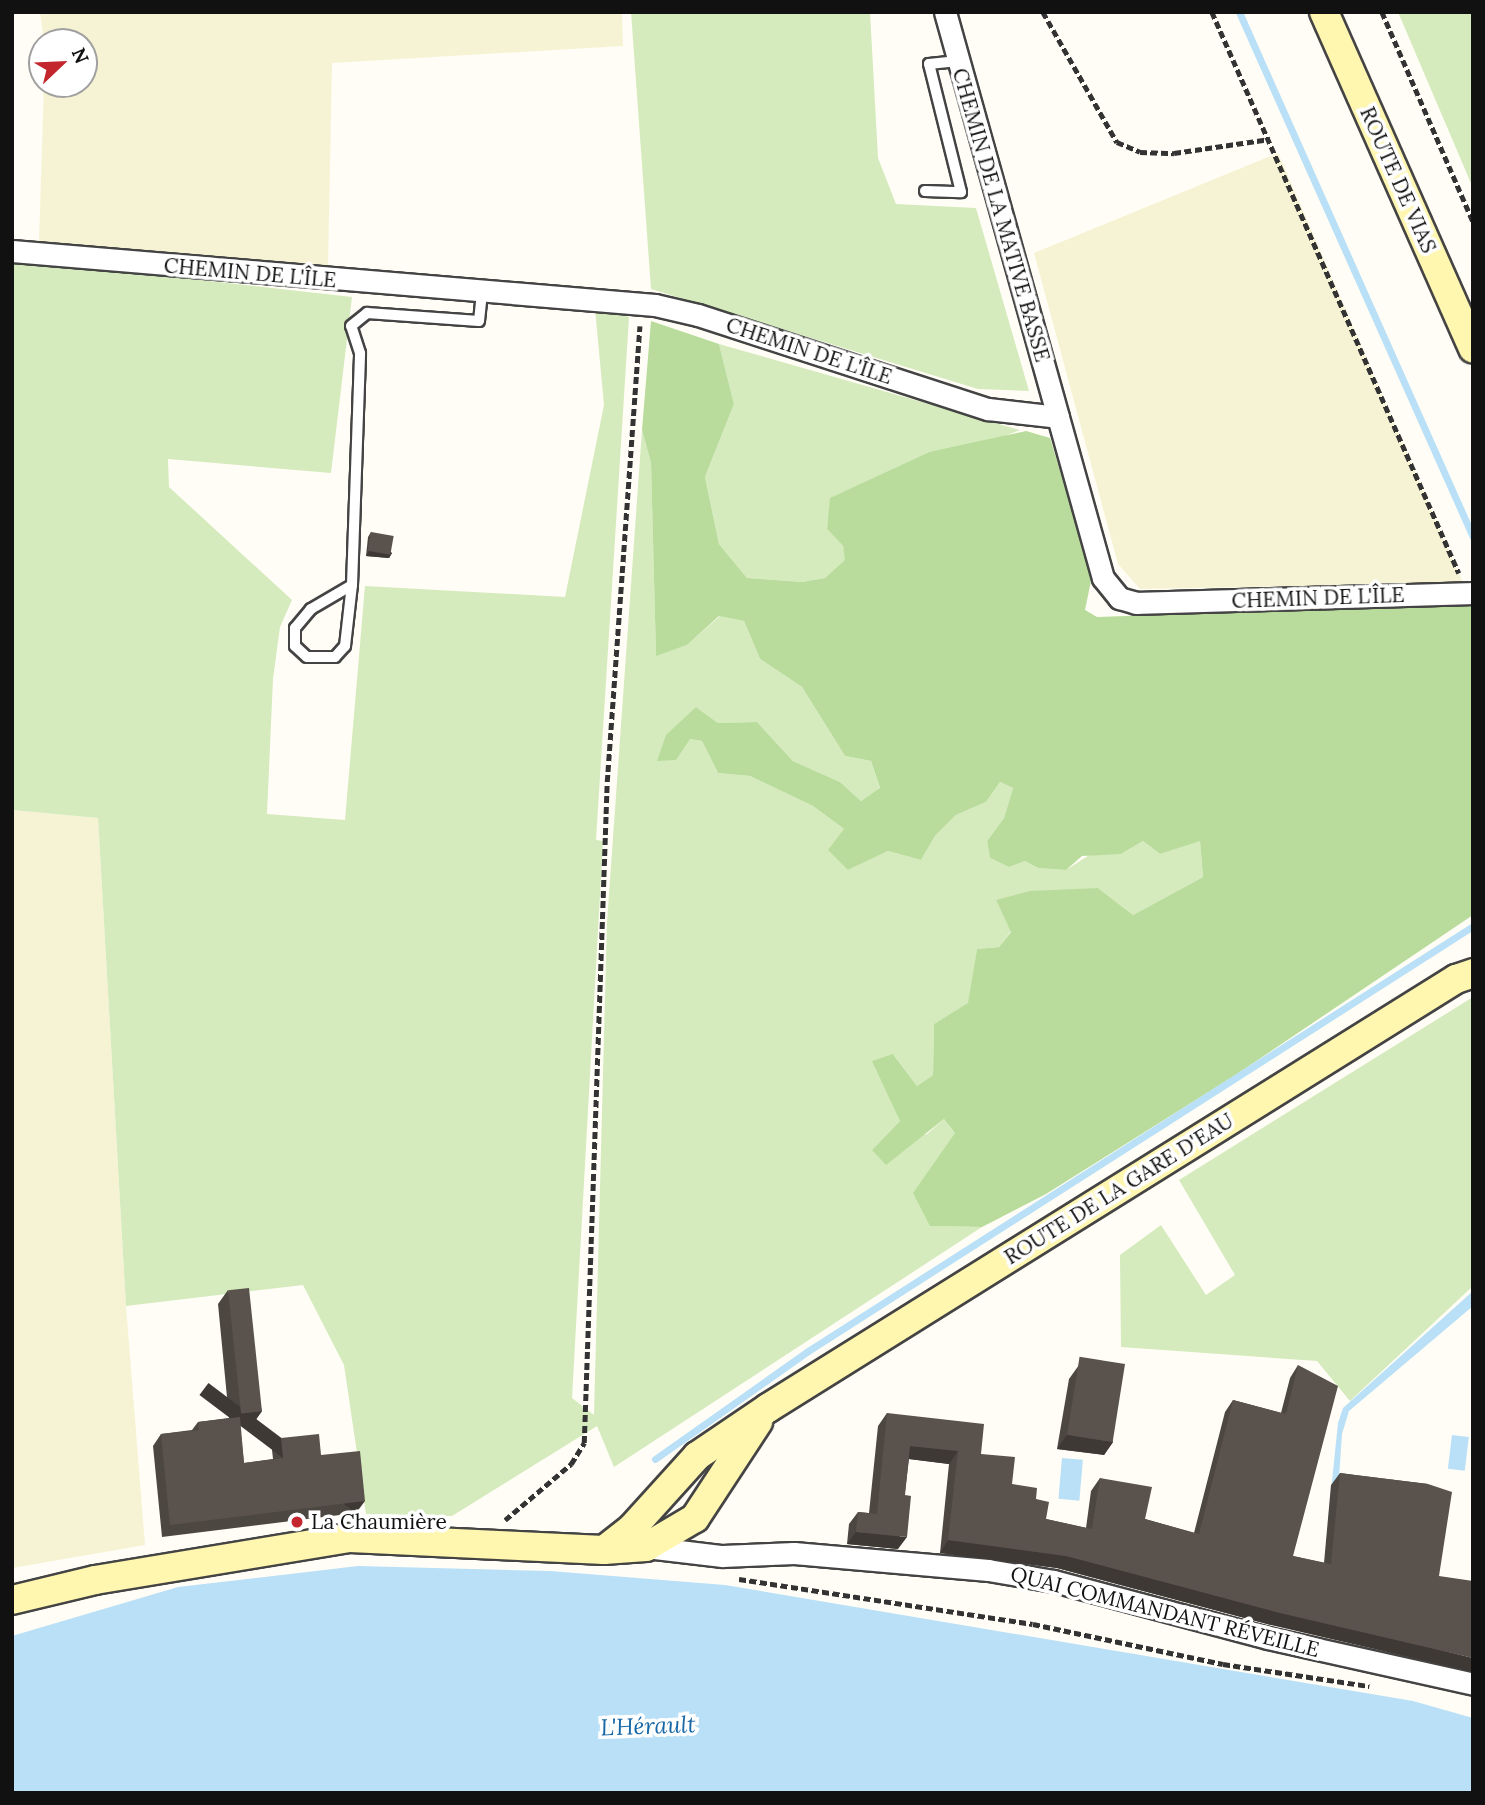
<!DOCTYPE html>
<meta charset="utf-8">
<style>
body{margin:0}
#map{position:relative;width:1485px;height:1805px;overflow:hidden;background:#fffdf5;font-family:Lora,serif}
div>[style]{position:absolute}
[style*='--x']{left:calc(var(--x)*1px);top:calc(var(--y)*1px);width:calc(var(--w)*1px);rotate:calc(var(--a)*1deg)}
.farmland>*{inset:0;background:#f6f3d4}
.green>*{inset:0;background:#d5ebbd}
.forest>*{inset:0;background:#b9dc9c}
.water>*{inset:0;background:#b9e0f7;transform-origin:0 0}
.stream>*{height:7px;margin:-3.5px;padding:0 3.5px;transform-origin:3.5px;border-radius:3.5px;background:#b9e0f7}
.path>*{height:4.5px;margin-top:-2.25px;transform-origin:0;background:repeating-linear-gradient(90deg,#333 0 7px,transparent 0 10.5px)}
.roads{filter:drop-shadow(2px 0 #444) drop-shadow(-2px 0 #444) drop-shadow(0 2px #444) drop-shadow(0 -2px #444)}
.lane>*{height:10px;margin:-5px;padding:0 5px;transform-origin:5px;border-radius:5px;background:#fff}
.street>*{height:21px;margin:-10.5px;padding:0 10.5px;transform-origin:10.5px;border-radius:10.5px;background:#fff}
.secondary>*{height:28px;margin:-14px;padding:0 14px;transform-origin:14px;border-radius:14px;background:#fff6b0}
.wall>*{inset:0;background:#4d4742}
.shaded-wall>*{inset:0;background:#3f3936;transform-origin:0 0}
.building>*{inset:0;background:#5a524d;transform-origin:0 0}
.dots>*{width:19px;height:19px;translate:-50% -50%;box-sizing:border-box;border:4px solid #fff;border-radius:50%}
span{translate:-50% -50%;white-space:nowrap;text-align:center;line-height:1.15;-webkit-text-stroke:7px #fff;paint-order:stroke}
.street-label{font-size:21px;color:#111}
.poi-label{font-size:21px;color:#111}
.left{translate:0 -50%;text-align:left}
.water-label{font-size:23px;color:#1768a6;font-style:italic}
.frame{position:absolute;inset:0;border:14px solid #111;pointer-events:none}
.north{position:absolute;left:28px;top:28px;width:70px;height:70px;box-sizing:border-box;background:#fff;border:2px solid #a0a0a0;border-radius:50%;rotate:67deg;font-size:19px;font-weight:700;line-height:28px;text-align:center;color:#111}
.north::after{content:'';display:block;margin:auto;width:24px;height:32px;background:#c4262e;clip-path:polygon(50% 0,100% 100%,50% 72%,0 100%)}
</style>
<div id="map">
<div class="farmland">
<div style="clip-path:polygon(40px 12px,622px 12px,623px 46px,332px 63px,328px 268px,39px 241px,44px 84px,84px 84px,84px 42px,44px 42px)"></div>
<div style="clip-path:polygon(1278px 153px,1463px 583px,1140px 589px,1118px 564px,1034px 253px)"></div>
<div style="clip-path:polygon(12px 810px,98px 818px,126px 1306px,145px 1545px,12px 1568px)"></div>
</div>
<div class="green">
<div style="clip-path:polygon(631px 12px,870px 12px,878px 158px,896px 204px,976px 208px,1029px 391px,978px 389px,651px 289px)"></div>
<div style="clip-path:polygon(1398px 12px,1473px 12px,1473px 188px)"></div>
<div style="clip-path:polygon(12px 259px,352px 297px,331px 473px,168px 459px,169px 487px,292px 600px,280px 627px,273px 679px,267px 814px,345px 820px,365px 586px,565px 597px,604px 405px,595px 309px,629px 317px,596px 840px,603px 841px,572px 1398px,594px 1415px,607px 922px,642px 430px,651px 463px,656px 655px,687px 645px,720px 616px,744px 621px,760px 659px,802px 687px,845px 756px,871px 761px,880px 789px,861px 801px,840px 782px,793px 761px,757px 722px,718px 723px,696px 707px,690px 739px,702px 741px,718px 773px,750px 776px,813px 806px,844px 829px,848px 870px,888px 851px,921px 860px,935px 836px,956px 815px,986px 802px,1000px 782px,1013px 788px,1004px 818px,987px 841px,990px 858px,1009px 867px,1025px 861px,1038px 868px,1066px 870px,1094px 852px,1121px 854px,1143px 841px,1160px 854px,1200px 840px,1203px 877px,1133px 915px,1098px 888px,996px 900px,1011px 931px,999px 947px,977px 949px,969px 1003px,934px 1024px,933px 1075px,917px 1086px,894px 1055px,900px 1121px,872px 1150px,927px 1134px,944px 1119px,955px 1133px,931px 1226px,982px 1227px,614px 1467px,597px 1426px,452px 1516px,366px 1514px,344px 1365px,303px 1285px,126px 1306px,98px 818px,12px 810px)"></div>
<div style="clip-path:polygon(719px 344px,1020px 430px,992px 441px,929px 452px,831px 498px,827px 529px,843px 546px,846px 560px,825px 578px,802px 582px,747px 578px,719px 544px,705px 477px,734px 404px)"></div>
<div style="clip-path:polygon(1473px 997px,1473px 1286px,1350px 1401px,1317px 1361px,1121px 1347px,1120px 1255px,1161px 1225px,1206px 1295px,1235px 1275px,1179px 1180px)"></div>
</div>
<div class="forest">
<div style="clip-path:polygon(651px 321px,719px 344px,734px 404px,705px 477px,719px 544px,747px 578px,802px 582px,825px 578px,845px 560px,843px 546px,827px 529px,830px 498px,929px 452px,1026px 431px,1050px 438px,1092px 576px,1085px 610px,1097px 617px,1473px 604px,1473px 915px,1234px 1076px,1046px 1194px,982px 1227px,930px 1226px,913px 1193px,955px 1133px,944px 1119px,886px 1165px,872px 1150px,900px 1121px,872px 1061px,893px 1054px,917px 1086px,933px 1075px,934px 1024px,968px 1003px,977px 949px,999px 947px,1011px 932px,996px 900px,1030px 891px,1098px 888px,1133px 915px,1203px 877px,1200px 841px,1160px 854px,1143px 841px,1121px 854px,1082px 856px,1066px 870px,1038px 868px,1025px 861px,1009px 867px,990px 858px,987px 841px,1004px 818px,1013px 788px,1000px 782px,986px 802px,956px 815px,935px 836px,921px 860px,888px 851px,848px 870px,828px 850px,844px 829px,813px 806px,750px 776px,718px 773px,702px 741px,690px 739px,676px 760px,657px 761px,666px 735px,696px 707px,718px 723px,757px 722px,793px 761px,840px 782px,861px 801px,880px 788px,871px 761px,845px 756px,802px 687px,760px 659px,744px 621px,719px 616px,687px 645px,656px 656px,651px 463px,642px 430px)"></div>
</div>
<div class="water">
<div style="clip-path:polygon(1473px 1291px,1473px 1306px,1349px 1411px,1342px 1434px,1336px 1521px,1328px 1520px,1338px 1423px,1343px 1408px)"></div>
<div style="left:1452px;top:1435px;width:17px;height:34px;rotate:7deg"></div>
<div style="left:1062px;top:1458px;width:21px;height:41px;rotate:5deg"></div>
<div style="clip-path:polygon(358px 1566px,550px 1571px,725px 1585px,1413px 1701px,1473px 1718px,1473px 1793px,12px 1793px,12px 1636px,178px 1587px)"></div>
</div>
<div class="stream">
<div style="--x:1239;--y:12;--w:575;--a:65.98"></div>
<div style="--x:655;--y:1459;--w:187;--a:-35.2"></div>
<div style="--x:808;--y:1351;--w:789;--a:-32.58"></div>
</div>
<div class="path">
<div style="--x:1043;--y:12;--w:150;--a:60.4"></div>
<div style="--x:1117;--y:142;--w:25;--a:23"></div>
<div style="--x:1140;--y:152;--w:34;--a:2"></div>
<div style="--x:1174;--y:153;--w:97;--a:-8.3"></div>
<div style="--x:1212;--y:12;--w:613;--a:66.24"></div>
<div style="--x:1382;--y:12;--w:228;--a:66.5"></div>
<div style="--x:505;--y:1520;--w:87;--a:-40.3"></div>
<div style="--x:571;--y:1464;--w:25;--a:-58"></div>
<div style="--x:584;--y:1443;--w:661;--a:-88.01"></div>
<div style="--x:607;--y:782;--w:457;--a:-85.9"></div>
<div style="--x:739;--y:1579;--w:297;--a:8.7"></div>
<div style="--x:1033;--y:1624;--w:194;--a:11.9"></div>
<div style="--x:1223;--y:1664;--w:148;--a:8.6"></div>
</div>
<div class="roads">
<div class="lane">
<div style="--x:925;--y:191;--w:36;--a:2"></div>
<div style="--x:961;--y:192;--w:132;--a:-104"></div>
<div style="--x:929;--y:64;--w:29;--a:-6"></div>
<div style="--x:352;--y:585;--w:48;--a:149.7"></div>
<div style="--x:311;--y:609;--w:25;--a:130"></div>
<div style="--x:295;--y:628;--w:18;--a:90"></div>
<div style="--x:295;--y:646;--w:16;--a:43"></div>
<div style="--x:307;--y:657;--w:28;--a:0"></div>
<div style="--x:335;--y:657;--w:15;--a:-48"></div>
<div style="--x:345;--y:646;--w:61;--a:-83.5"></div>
<div style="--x:352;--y:585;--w:232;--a:-88"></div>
<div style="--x:360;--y:353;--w:28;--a:-108"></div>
<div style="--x:351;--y:326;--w:21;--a:-39"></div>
<div style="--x:367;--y:313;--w:112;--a:4.1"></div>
<div style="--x:479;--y:321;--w:29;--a:-84"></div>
</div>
<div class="street">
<div style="--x:945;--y:12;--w:420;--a:74.4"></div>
<div style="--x:12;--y:251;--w:645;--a:4.8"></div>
<div style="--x:655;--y:305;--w:44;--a:13.1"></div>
<div style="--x:698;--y:315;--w:305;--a:18"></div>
<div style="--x:988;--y:409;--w:70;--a:6.5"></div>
<div style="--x:1058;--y:417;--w:167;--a:74.4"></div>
<div style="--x:1103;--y:578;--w:26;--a:51"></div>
<div style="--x:1119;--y:598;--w:18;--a:16"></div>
<div style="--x:1136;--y:603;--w:337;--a:-1.7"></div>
<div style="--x:646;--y:1547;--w:77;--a:6.8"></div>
<div style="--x:722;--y:1556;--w:72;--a:-2.4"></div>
<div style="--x:794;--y:1553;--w:195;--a:5"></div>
<div style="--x:988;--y:1570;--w:67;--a:9.5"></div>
<div style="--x:1054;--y:1581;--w:221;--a:14.9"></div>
<div style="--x:1268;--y:1638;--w:210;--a:12.6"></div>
</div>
<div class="secondary">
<div style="--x:1324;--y:12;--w:368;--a:66.1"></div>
<div style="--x:604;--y:1550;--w:36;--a:-38"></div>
<div style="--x:632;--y:1528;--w:97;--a:-47.9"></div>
<div style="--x:697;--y:1456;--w:86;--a:-34.1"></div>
<div style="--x:768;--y:1408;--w:811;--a:-31.95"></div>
<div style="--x:1456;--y:979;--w:18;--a:-19"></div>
<div style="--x:12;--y:1600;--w:85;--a:-13.5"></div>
<div style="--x:95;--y:1580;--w:258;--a:-9.4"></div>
<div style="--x:350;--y:1538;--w:254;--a:2.7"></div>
<div style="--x:604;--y:1550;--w:42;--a:-4.1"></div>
<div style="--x:646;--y:1547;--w:57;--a:-30.6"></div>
<div style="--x:695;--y:1518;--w:115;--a:-56.7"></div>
</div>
</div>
<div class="wall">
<div style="clip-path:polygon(371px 532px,392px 553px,389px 558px,366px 556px,368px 537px)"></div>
<div style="clip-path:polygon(228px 1290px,262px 1411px,252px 1425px,240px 1426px,244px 1463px,273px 1459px,272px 1450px,281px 1438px,321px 1455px,356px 1513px,162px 1537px,153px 1446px,161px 1434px,192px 1430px,198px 1422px,229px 1418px,218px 1304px)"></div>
<div style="clip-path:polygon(1079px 1365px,1113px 1442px,1104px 1455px,1057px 1449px,1069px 1379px)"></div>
<div style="clip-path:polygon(1298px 1365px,1293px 1556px,1324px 1563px,1331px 1485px,1340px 1473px,1428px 1484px,1271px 1625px,1057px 1568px,940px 1553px,949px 1464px,909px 1459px,898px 1549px,847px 1544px,849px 1524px,858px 1512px,869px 1513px,878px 1426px,887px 1413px,981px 1454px,1012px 1484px,1036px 1499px,1046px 1519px,1086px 1528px,1091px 1491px,1100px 1478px,1145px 1519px,1194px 1533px,1225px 1412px,1233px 1400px,1281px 1413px,1290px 1378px)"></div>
</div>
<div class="shaded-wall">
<div style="clip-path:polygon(369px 551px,392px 553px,389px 558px,366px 556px)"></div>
<div style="clip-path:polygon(262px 1411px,252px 1425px,230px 1426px,240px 1413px)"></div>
<div style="clip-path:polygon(1067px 1435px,1113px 1442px,1104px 1455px,1057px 1449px)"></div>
<div style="clip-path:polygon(910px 1446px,958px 1451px,949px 1464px,901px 1458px)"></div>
<div style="left:365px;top:1501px;width:15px;height:196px;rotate:127deg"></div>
<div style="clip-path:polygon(856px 1532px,907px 1537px,898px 1549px,847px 1544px)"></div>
<div style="clip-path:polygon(948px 1540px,1066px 1556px,1473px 1658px,1473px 1672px,1271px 1625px,1057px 1568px,940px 1553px)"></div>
</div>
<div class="building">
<div style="left:371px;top:532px;width:23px;height:19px;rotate:10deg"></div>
<div style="left:249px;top:1288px;width:124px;height:21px;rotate:84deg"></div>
<div style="left:1125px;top:1364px;width:79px;height:46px;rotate:99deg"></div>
<div style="clip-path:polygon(1298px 1365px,1338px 1386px,1293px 1556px,1331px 1564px,1340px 1473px,1428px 1484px,1452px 1492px,1439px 1576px,1473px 1581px,1473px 1658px,1280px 1613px,1066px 1556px,948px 1540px,958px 1451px,910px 1446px,905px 1495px,911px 1496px,907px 1537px,856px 1532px,858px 1512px,877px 1514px,887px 1413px,984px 1424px,981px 1454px,1015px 1457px,1012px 1484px,1037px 1488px,1036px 1499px,1049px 1502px,1046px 1519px,1092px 1529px,1100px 1478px,1152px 1487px,1145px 1519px,1199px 1534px,1233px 1400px,1286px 1414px)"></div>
<div style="clip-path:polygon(240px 1417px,244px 1463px,283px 1458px,281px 1438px,319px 1434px,321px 1455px,360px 1451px,365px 1501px,170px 1525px,161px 1434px,199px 1430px,198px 1422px)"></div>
</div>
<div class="dots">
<div style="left:297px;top:1522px;background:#c4262e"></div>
</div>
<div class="street-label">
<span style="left:1398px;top:180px;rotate:66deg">ROUTE DE VIAS</span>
<span style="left:1001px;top:215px;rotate:74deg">CHEMIN DE LA MATIVE BASSE</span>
<span style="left:250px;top:273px;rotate:5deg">CHEMIN DE L'ÎLE</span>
<span style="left:809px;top:351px;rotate:18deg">CHEMIN DE L'ÎLE</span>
<span style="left:1318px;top:598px;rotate:-2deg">CHEMIN DE L'ÎLE</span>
<span style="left:1119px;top:1189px;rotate:-32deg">ROUTE DE LA GARE D'EAU</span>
<span style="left:1165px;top:1612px;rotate:14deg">QUAI COMMANDANT RÉVEILLE</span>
</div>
<div class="poi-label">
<span class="left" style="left:311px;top:1522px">La Chaumière</span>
</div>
<div class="water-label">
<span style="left:648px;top:1726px;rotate:-2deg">L'Hérault</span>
</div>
<div class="frame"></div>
<div class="north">N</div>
</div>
